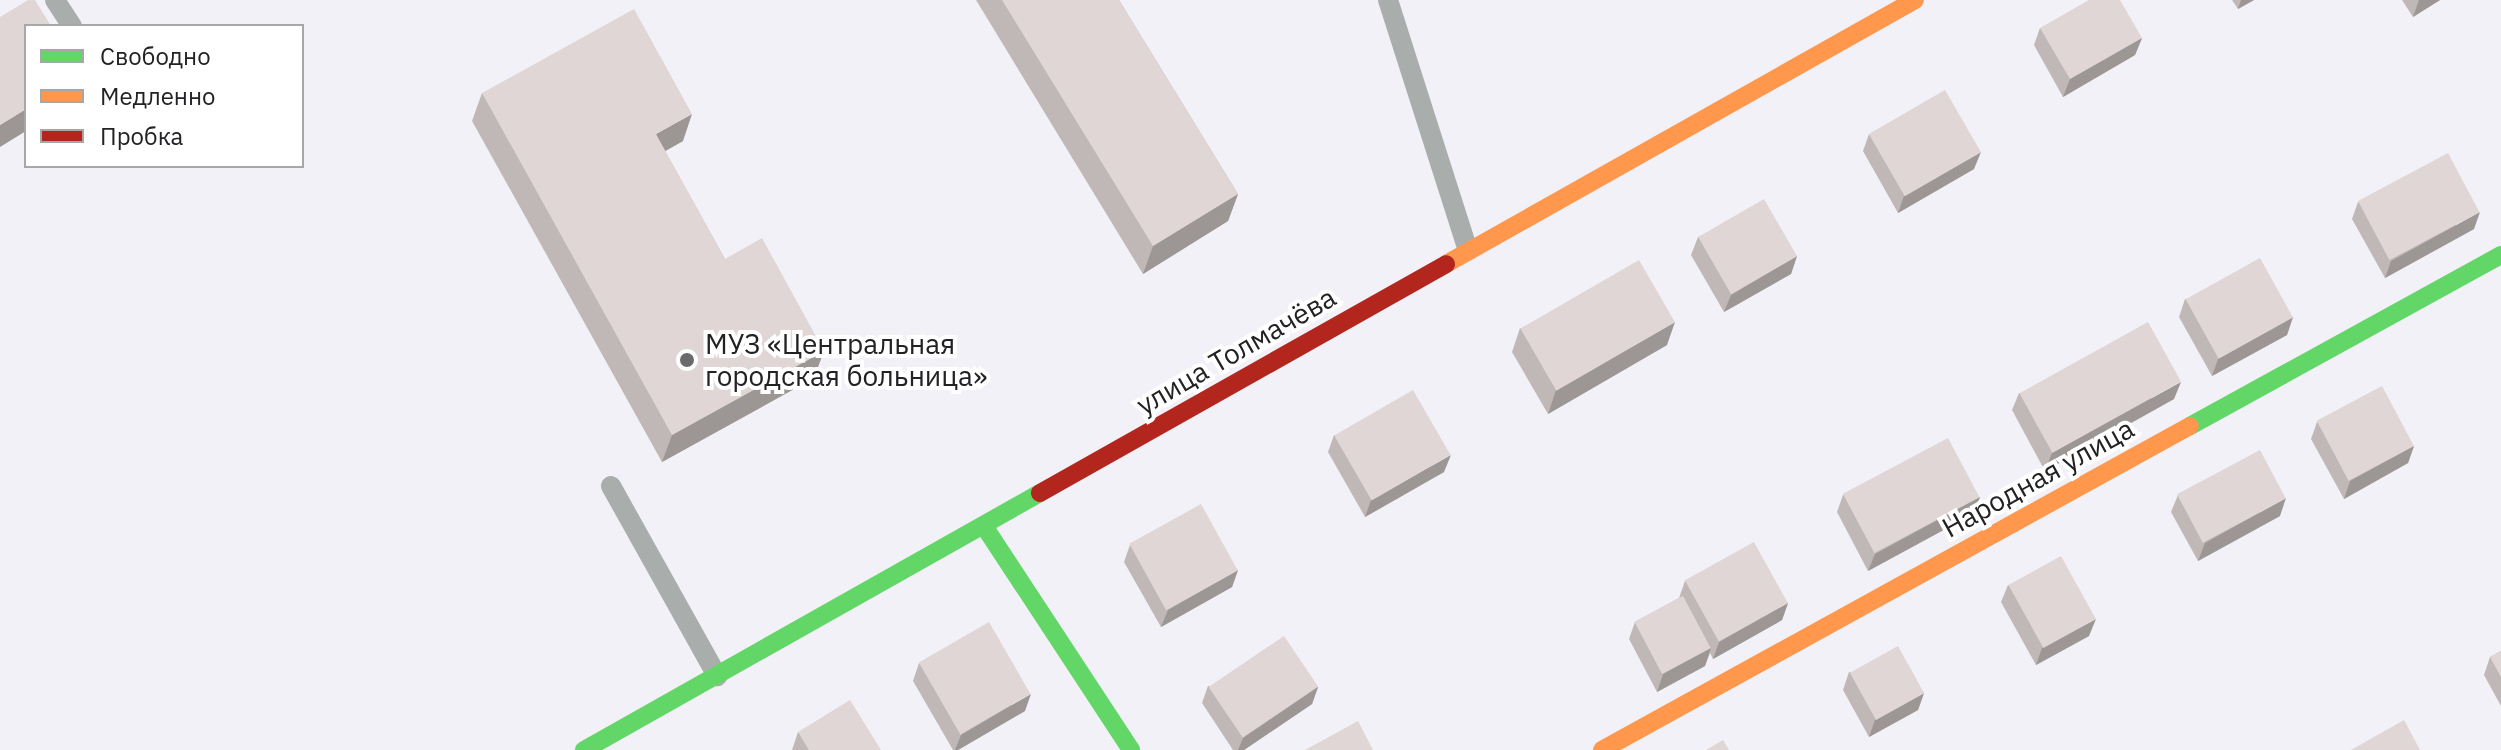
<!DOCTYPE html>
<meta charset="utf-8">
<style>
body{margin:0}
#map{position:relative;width:2501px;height:750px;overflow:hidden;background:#f1f1f7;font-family:"IBM Plex Sans",sans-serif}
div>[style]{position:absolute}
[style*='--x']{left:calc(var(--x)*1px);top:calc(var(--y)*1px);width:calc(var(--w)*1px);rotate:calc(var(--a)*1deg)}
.lane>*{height:20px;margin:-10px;padding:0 10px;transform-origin:10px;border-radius:10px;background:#a9aeac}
.fast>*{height:18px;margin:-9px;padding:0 9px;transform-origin:9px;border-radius:9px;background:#63d668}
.slow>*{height:18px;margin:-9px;padding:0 9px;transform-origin:9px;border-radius:9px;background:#ff974d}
.jam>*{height:18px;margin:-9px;padding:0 9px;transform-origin:9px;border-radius:9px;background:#b3261e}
.wall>*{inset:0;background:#c0b8b7}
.shaded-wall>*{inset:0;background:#9c9695}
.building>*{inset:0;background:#dfd6d5;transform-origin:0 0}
.dots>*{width:22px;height:22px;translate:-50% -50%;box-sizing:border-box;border:4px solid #fff;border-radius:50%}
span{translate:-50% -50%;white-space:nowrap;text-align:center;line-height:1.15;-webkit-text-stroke:8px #fff;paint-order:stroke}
.poi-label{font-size:28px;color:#222225}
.left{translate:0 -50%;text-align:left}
.street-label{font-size:28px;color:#222225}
.legend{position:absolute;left:24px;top:24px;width:280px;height:144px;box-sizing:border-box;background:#fff;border:2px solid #a7a7a8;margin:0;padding:10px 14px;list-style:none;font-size:24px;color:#222225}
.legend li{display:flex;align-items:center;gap:16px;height:40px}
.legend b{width:40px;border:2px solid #a7a7a8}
</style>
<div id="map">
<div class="lane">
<div style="--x:55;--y:0;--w:31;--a:57"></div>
<div style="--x:1388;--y:0;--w:263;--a:72.3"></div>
<div style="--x:611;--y:486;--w:218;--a:60.8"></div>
</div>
<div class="fast">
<div style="--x:2190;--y:426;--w:355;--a:-28.8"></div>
<div style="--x:984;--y:526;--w:268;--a:56.7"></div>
<div style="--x:584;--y:750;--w:523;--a:-29.41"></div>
</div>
<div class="slow">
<div style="--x:1446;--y:264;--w:538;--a:-29.38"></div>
<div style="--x:1602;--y:750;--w:671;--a:-28.86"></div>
</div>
<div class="jam">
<div style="--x:1040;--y:493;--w:466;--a:-29.4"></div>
</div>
<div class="wall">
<div style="clip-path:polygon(976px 0,1119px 0,1238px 194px,1228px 221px,1143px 274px)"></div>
<div style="clip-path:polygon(2232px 0,2254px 0,2238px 9px)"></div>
<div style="clip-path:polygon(2402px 0,2440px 0,2413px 17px)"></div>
<div style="clip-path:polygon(2040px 28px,2142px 38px,2135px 55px,2063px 97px,2034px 45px)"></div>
<div style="clip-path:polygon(482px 93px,683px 141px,665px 151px,725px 259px,814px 378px,662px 462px,472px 121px)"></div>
<div style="clip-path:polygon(1869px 134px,1974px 169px,1898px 213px,1863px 151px)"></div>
<div style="clip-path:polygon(2358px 202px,2474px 229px,2385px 278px,2352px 219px)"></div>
<div style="clip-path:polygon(1698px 237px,1797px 256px,1791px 274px,1724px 312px,1691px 255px)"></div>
<div style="clip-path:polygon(2185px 299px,2293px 317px,2287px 335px,2212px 376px,2179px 317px)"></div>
<div style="clip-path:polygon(1520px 328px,1667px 345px,1548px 414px,1512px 352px)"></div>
<div style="clip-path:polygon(2019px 393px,2174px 399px,2045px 471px,2012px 410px)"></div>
<div style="clip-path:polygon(2317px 422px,2414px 446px,2408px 463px,2344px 499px,2311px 439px)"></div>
<div style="clip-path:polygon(1334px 435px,1444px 472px,1365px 517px,1328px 452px)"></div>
<div style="clip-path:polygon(1843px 495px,1980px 497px,1973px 514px,1868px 571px,1837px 512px)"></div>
<div style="clip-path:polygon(2178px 495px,2280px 516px,2198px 561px,2171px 512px)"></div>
<div style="clip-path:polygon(1130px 545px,1238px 570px,1232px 587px,1161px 627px,1124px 562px)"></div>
<div style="clip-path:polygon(1685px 581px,1788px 603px,1782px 620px,1713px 659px,1710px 653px,1705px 666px,1657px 692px,1629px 639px,1635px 622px,1679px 598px)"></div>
<div style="clip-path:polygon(2008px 585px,2089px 636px,2036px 665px,2001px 602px)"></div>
<div style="clip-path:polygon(2501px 651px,2501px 706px,2484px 675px,2490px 657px)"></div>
<div style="clip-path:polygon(919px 663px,1025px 711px,958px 750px,953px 750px,913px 681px)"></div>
<div style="clip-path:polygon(1849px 672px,1924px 693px,1918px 710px,1869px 737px,1843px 690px)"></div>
<div style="clip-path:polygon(1208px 686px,1318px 687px,1312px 704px,1244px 750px,1233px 750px,1202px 703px)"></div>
<div style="clip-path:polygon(798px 732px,881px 750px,792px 750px)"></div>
</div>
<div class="shaded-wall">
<div style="clip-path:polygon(2241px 0,2254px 0,2238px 9px)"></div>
<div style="clip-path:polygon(2419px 0,2440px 0,2413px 17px)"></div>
<div style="clip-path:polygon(2142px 38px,2135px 55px,2063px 97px,2070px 79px)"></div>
<div style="clip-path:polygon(26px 109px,26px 131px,0 147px,0 125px)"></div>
<div style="clip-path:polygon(692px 114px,683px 141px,646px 162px,656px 134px)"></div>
<div style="clip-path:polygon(1981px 152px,1974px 169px,1898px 213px,1904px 196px)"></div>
<div style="clip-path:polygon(1238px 194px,1228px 221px,1143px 274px,1153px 246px)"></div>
<div style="clip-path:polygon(2480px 212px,2474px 229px,2385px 278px,2391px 261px)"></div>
<div style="clip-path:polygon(1797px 256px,1791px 274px,1724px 312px,1731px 295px)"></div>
<div style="clip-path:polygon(2293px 317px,2287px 335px,2212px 376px,2218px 359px)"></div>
<div style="clip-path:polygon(1675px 322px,1667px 345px,1548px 414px,1556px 390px)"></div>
<div style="clip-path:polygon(824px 351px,814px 378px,662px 462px,672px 435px)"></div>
<div style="clip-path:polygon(2181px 382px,2174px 399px,2045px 471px,2052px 453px)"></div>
<div style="clip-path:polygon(2414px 446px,2408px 463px,2344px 499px,2350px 481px)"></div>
<div style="clip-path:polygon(1451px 455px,1444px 472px,1365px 517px,1371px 500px)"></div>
<div style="clip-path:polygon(1980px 497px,1973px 514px,1868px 571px,1875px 554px)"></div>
<div style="clip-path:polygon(2286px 498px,2280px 516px,2198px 561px,2205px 543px)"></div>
<div style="clip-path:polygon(1238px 570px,1232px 587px,1161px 627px,1168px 610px)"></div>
<div style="clip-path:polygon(1788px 603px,1782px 620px,1713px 659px,1719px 642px)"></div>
<div style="clip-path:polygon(2096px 619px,2089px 636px,2036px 665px,2042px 648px)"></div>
<div style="clip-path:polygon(1711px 648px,1705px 666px,1657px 692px,1663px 674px)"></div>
<div style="clip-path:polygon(1318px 687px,1312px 704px,1244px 750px,1238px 750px,1243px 738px)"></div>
<div style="clip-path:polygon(1924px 693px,1918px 710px,1869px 737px,1875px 720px)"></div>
<div style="clip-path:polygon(1031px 694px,1025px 711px,958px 750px,955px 750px,961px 735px)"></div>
</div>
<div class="building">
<div style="clip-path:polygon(28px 0,35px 0,51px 26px,26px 26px,26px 109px,0 125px,0 17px)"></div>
<div style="clip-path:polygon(1002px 0,1119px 0,1238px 194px,1153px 246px)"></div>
<div style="clip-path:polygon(2089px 0,2120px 0,2142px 38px,2070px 79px,2040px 28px)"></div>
<div style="clip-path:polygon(634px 9px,692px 114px,656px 134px,725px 259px,762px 238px,824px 351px,672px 435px,482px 93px)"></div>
<div style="left:1945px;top:90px;width:72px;height:88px;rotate:60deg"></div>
<div style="left:2448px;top:153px;width:67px;height:102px;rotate:62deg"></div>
<div style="left:1764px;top:199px;width:66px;height:76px;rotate:60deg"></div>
<div style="left:2260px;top:258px;width:68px;height:85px;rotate:61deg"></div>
<div style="left:1639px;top:260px;width:72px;height:137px;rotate:60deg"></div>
<div style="left:2148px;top:322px;width:68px;height:147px;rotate:61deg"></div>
<div style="left:2382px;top:386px;width:68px;height:74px;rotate:62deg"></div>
<div style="left:1413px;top:390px;width:75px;height:91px;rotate:60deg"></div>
<div style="left:1948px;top:438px;width:67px;height:119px;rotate:62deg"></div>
<div style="left:2260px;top:450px;width:55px;height:94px;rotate:62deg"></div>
<div style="left:1201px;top:504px;width:76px;height:82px;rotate:61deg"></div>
<div style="left:1754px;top:542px;width:70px;height:79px;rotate:61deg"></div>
<div style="left:2061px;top:556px;width:72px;height:60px;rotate:61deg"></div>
<div style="left:1683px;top:596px;width:59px;height:55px;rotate:62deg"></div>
<div style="left:989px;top:622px;width:83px;height:81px;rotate:60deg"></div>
<div style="left:1284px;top:636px;width:61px;height:91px;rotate:56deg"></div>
<div style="left:1898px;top:646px;width:54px;height:55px;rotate:61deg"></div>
<div style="clip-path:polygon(2501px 651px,2501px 677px,2490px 657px)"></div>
<div style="clip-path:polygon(850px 700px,881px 750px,809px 750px,798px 732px)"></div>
<div style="clip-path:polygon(2404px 720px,2420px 750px,2351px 750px)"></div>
<div style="clip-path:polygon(1358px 721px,1373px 750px,1305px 750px)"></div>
<div style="clip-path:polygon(1723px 740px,1729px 750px,1706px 750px)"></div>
</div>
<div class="dots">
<div style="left:687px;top:360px;background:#6a6a6e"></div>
</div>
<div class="poi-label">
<span class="left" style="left:705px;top:360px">МУЗ «Центральная<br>городская больница»</span>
</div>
<div class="street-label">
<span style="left:1236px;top:351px;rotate:-30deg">улица Толмачёва</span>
<span style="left:2038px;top:478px;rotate:-29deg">Народная улица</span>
</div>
<ul class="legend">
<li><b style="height:10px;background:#63d668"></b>Свободно</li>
<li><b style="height:10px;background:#ff974d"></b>Медленно</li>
<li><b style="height:10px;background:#b3261e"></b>Пробка</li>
</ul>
</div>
